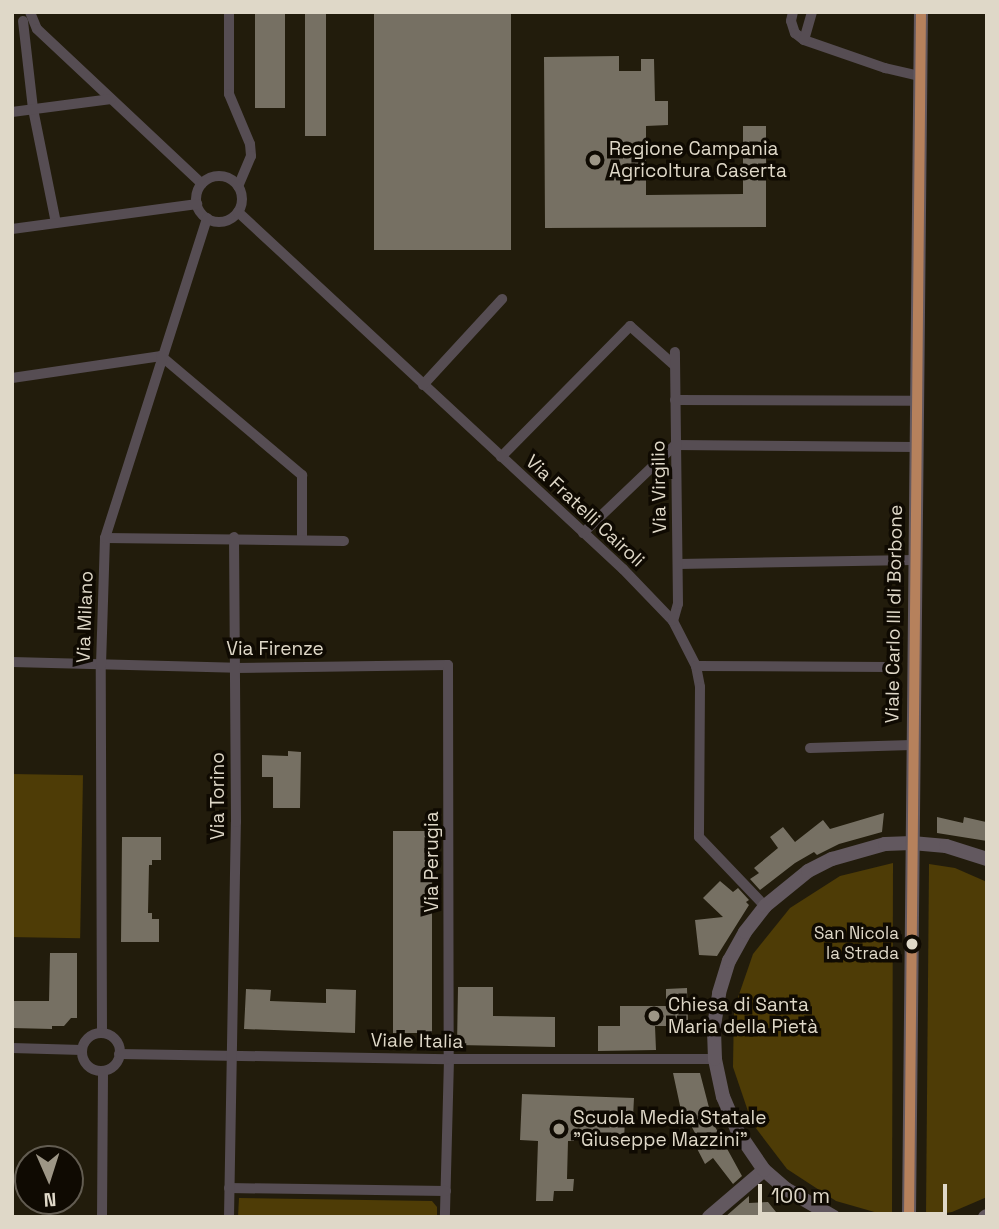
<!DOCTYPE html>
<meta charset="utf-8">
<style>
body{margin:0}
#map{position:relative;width:999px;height:1229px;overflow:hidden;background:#221c0c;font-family:"Space Grotesk",sans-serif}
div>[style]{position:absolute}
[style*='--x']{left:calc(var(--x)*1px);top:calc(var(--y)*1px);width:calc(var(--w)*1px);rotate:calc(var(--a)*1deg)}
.green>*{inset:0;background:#4e3c06;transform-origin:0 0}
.building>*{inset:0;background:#767063;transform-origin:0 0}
.street>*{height:10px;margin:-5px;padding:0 5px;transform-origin:5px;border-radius:5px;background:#564d53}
.street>.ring{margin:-5px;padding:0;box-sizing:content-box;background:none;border:10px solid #564d53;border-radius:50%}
.secondary>*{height:14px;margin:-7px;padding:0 7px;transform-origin:7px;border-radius:7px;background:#62585f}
.bus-1>*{height:10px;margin:-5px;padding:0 5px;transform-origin:5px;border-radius:5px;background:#b6815c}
.dots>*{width:19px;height:19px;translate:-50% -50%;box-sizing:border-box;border:4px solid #0f0a02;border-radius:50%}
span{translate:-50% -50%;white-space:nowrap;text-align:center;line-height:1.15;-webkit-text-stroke:7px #0f0a02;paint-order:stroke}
.bus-label{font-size:17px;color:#dfd8c8}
.right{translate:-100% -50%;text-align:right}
.poi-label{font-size:19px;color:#dfd8c8}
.left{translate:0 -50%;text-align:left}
.street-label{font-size:19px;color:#dfd8c8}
.frame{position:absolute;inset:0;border:14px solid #dfd8c8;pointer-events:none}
.north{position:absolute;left:14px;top:1145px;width:70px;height:70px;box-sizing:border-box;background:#0f0a02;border:2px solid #625c51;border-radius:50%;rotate:177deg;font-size:19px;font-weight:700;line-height:28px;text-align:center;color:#dfd8c8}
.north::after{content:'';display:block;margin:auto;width:24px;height:32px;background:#9d9686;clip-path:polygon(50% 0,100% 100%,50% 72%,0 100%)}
.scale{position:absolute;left:758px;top:1184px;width:189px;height:32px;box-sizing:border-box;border:4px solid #dfd8c8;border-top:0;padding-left:9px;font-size:21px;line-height:24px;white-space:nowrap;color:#dfd8c8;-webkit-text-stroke:5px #0f0a02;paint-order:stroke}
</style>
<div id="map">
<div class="green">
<div style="left:12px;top:774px;width:71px;height:163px;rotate:1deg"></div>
<div style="clip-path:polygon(893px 863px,892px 1217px,836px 1201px,787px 1169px,752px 1123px,733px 1067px,734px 1009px,753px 954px,790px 908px,840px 876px)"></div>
<div style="clip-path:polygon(929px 864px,955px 868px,987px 882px,987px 1197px,952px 1212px,926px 1216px)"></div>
<div style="clip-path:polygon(239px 1198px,432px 1201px,437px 1207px,437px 1217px,238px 1217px)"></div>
</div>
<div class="building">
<div style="left:255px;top:12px;width:30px;height:96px"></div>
<div style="left:305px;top:12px;width:21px;height:124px"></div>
<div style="left:374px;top:12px;width:137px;height:238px"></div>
<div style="clip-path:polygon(619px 56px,619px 71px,641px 71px,641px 59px,654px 59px,655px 101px,668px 101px,668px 125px,646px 126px,646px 195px,743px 194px,743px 126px,766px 126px,766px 227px,545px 228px,544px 57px)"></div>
<div style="clip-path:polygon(288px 751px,301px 752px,300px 808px,273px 808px,273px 777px,262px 777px,262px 755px,288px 756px)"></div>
<div style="clip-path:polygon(884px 813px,882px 832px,839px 844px,817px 855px,814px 852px,795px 863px,760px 890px,750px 879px,759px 873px,754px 868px,778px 848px,770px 837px,783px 827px,795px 842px,823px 820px,830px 829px)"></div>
<div style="clip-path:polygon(937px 817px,963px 823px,964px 817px,986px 822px,987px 841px,937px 833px)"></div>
<div style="left:393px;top:831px;width:39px;height:202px"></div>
<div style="clip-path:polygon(122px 837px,161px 837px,161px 860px,152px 860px,152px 865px,149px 865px,148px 913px,152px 913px,152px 919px,159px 919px,159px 942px,121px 942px)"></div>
<div style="clip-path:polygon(720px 881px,733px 892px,738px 888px,749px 900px,746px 902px,749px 905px,717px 956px,699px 955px,695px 920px,723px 917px,703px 898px)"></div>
<div style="clip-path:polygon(50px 953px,77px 953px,77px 1018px,71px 1018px,64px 1026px,52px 1026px,52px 1029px,12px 1028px,12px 1001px,49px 1001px)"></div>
<div style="clip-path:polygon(458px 987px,493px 987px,493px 1016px,555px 1017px,555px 1047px,457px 1045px)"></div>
<div style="clip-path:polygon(687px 988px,688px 1026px,655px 1026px,656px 1050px,598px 1051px,598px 1026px,620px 1026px,620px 1006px,666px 1006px,666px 989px)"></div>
<div style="clip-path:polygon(246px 989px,271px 990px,270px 1001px,326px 1003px,326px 989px,356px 990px,355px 1033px,244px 1029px)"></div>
<div style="clip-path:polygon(673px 1073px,700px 1073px,713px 1123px,742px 1176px,733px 1184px,713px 1158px,705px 1164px,690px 1135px,695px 1133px,685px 1114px,682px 1115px)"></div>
<div style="clip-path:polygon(522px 1094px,634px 1098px,633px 1117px,625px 1117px,624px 1142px,606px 1142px,606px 1137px,595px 1136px,595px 1131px,574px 1131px,574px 1141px,568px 1141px,567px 1179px,574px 1179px,573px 1191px,554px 1191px,553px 1201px,536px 1201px,538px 1141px,520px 1140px)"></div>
<div style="clip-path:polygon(749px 1196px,749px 1203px,768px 1202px,780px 1217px,725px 1217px)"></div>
</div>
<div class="street">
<div style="--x:30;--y:12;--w:18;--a:68"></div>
<div style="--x:37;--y:29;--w:226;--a:43.2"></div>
<div style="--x:229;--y:12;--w:82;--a:90"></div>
<div style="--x:229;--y:94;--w:54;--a:67.2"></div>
<div style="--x:250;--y:144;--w:12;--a:85"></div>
<div style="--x:251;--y:156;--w:33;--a:113"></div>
<div style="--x:793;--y:12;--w:9;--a:103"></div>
<div style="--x:791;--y:21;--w:13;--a:72"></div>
<div style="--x:795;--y:33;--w:11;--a:38"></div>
<div style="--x:804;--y:40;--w:86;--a:19.1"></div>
<div style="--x:885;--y:68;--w:36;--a:13"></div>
<div style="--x:23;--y:21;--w:89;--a:83.5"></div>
<div style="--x:33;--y:109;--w:116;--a:78.6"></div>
<div style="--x:804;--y:40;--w:29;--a:-74"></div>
<div style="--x:12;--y:112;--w:100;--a:-7.5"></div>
<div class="ring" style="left:196px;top:176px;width:36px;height:36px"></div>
<div style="--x:238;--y:212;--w:525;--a:42.84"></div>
<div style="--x:623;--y:569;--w:72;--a:46.1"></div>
<div style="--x:673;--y:621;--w:51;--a:62.9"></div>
<div style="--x:696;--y:666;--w:21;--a:79"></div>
<div style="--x:700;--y:687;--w:150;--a:90.4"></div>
<div style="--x:699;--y:837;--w:95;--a:46.3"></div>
<div style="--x:12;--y:229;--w:187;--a:-7.7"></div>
<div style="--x:12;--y:378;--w:151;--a:-8.4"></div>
<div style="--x:161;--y:356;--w:185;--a:40.2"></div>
<div style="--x:302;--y:475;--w:65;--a:90"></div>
<div style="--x:423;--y:385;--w:117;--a:-47.4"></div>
<div style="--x:675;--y:400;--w:241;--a:0.2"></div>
<div style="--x:501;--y:457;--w:184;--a:-45.4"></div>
<div style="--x:630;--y:326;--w:60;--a:41.6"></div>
<div style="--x:583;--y:533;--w:127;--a:-43.7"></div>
<div style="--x:675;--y:445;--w:240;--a:0.5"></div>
<div style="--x:105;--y:538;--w:239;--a:0.7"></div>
<div style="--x:678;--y:564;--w:236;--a:-1"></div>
<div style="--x:673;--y:621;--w:18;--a:-74"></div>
<div style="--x:678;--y:604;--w:252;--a:-90.7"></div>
<div style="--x:12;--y:662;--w:224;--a:1.5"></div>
<div style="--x:236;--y:668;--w:212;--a:-0.8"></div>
<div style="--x:448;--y:665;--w:394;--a:89.9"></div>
<div style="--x:449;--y:1059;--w:158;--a:91.5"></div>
<div style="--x:696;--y:666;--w:191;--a:0.3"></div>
<div style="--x:810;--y:748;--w:102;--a:-1.7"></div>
<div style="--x:102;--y:1033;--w:368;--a:-90.2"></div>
<div style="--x:101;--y:665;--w:127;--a:-88.2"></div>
<div style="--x:105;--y:538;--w:336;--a:-72.3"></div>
<div class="ring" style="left:82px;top:1033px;width:28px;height:28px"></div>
<div style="--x:12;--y:1048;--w:70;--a:1.6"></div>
<div style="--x:119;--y:1054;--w:330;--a:0.9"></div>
<div style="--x:449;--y:1059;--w:266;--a:0"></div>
<div style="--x:229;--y:1188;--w:217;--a:0.8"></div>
<div style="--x:102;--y:1217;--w:146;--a:-89.6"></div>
<div style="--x:229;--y:1217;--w:395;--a:-89"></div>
<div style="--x:236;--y:822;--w:285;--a:-90.4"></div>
</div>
<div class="secondary">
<div style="--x:709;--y:1217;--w:72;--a:-40.5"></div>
<div style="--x:834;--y:1217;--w:56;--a:-149.7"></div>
<div style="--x:786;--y:1189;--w:29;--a:-139"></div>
<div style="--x:764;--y:1170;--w:46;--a:-124.4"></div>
<div style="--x:738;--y:1132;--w:38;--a:-113"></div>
<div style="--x:723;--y:1097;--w:39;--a:-102"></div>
<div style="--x:715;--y:1059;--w:33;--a:-92"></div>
<div style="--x:714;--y:1026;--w:33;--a:-81"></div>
<div style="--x:719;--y:993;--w:34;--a:-73"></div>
<div style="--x:729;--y:961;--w:33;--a:-61"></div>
<div style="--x:745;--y:932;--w:33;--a:-52"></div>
<div style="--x:765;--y:906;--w:55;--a:-39.1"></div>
<div style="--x:808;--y:871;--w:27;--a:-27"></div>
<div style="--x:832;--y:859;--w:55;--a:-15.8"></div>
<div style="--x:885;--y:844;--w:27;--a:-2"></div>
<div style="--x:912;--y:843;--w:34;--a:5"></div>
<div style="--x:946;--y:846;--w:43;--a:17.6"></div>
<div style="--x:909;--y:1217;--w:1205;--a:-89.43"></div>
<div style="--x:985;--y:1217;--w:2;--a:-27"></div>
</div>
<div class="bus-1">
<div style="--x:909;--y:1217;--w:1205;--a:-89.43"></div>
</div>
<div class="dots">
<div style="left:595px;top:160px;background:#9d9686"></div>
<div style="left:912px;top:944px;background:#dfd8c8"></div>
<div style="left:654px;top:1016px;background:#9d9686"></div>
<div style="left:559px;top:1129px;background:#9d9686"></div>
</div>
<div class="bus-label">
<span class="right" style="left:899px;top:944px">San Nicola<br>la Strada</span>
</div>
<div class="poi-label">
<span class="left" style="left:609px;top:160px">Regione Campania<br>Agricoltura Caserta</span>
<span class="left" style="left:668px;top:1016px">Chiesa di Santa<br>Maria della Pietà</span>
<span class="left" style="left:573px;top:1129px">Scuola Media Statale<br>"Giuseppe Mazzini"</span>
</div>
<div class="street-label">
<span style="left:659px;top:487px;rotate:-91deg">Via Virgilio</span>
<span style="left:585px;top:511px;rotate:43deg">Via Fratelli Cairoli</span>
<span style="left:894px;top:614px;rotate:-89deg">Viale Carlo III di Borbone</span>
<span style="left:85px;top:617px;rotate:-88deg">Via Milano</span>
<span style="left:275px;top:649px">Via Firenze</span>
<span style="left:218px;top:796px;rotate:-90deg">Via Torino</span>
<span style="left:432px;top:862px;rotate:-90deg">Via Perugia</span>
<span style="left:417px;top:1041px;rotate:1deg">Viale Italia</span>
</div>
<div class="frame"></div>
<div class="north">N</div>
<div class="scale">100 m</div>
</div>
